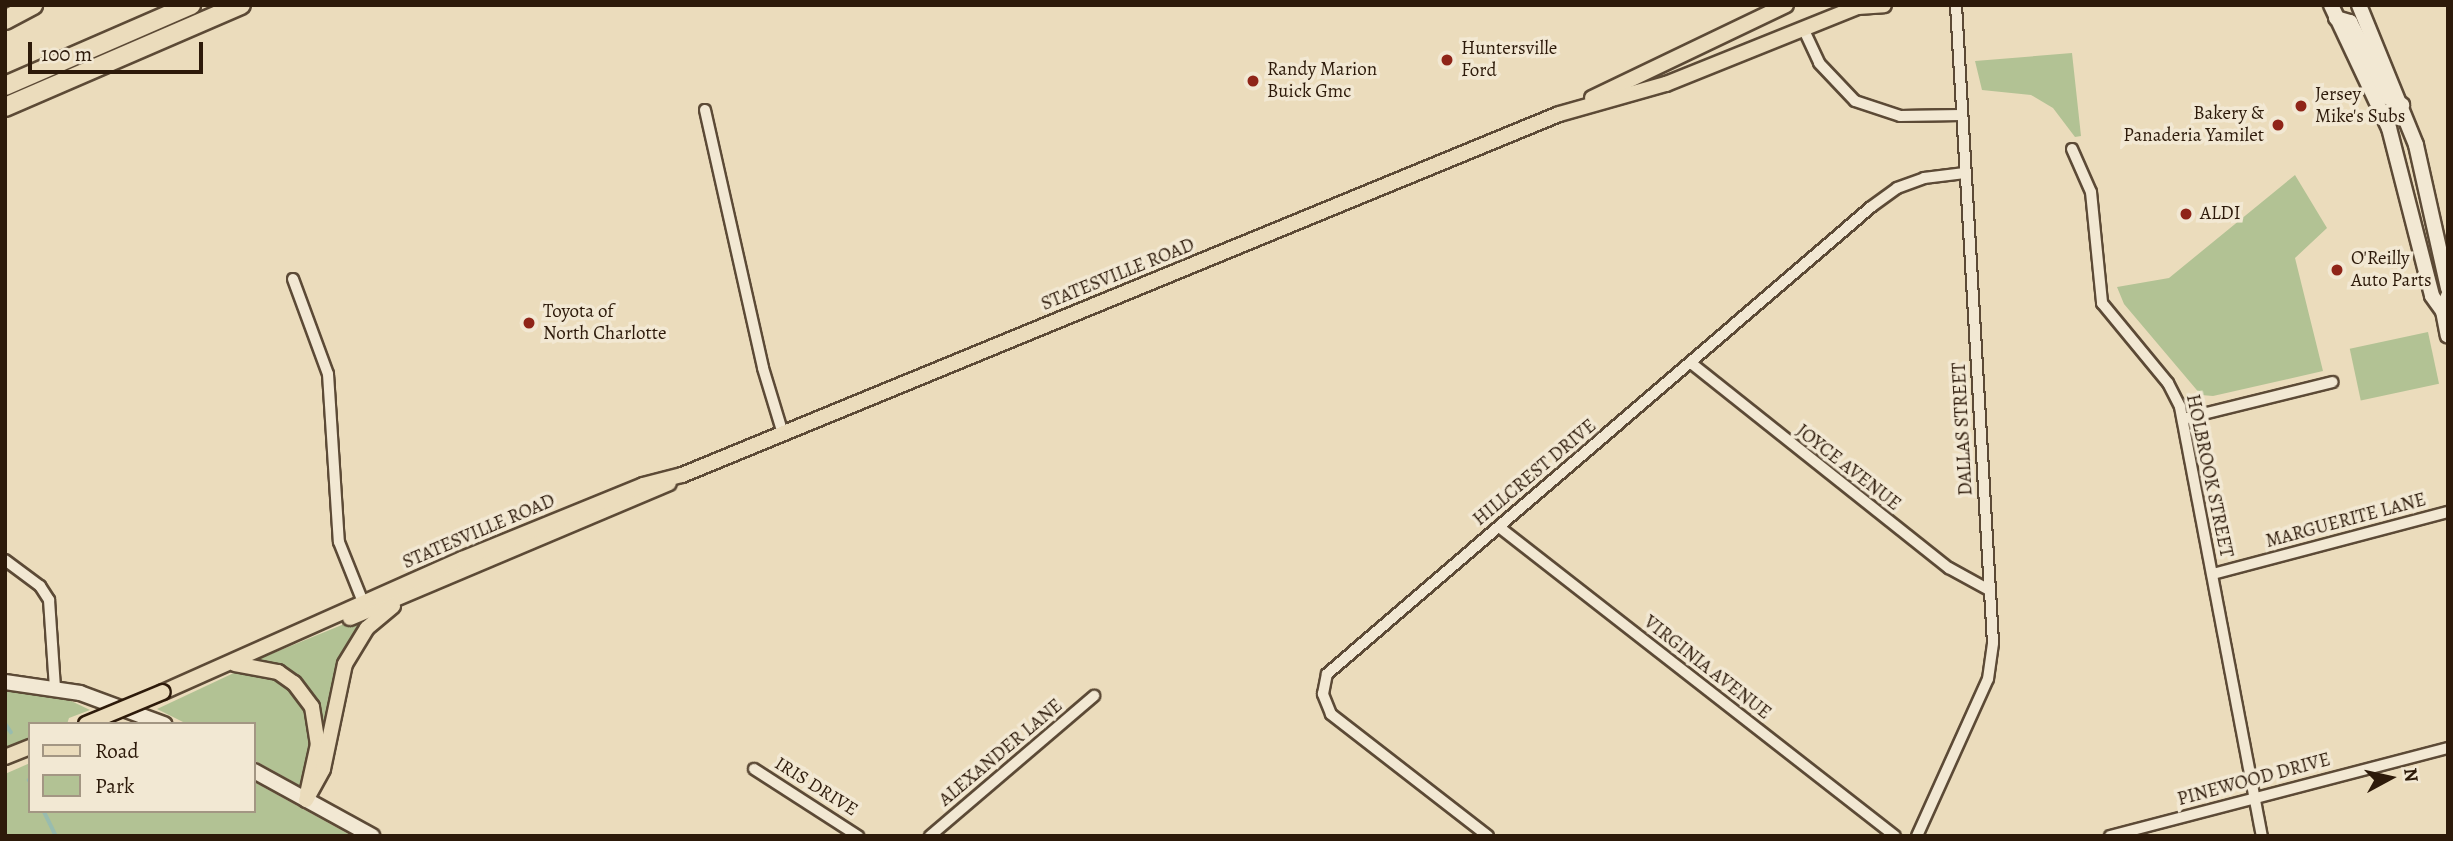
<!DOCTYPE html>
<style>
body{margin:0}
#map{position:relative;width:2453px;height:841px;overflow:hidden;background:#ebdcbc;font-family:Alegreya,serif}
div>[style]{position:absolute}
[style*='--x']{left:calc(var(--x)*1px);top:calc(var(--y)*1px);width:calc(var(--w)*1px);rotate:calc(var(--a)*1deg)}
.green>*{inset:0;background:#b2c294;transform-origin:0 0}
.stream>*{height:3.5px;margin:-1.75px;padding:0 1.75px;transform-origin:1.75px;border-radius:1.75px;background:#98bcaf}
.roads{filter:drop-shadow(2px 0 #5c4a36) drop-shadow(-2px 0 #5c4a36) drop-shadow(0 2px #5c4a36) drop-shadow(0 -2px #5c4a36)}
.street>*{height:10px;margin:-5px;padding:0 5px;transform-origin:5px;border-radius:5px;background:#f2e8d3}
.secondary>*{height:14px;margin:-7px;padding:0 7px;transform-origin:7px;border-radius:7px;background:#f2e8d3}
.primary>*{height:14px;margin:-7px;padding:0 7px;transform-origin:7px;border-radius:7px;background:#ebdcbc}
.highway>*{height:18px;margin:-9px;padding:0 9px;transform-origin:9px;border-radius:9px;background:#ebdcbc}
.bridges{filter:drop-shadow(2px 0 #2d1a0a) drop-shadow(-2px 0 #2d1a0a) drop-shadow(0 2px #2d1a0a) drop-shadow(0 -2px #2d1a0a)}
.primary-bridge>*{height:14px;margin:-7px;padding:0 7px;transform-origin:7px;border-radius:7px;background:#ebdcbc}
.dots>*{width:19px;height:19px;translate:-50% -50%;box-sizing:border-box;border:4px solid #f2e8d3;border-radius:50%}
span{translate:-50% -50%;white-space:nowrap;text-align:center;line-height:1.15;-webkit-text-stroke:7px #f2e8d3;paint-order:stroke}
.poi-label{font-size:19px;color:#2d1a0a}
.left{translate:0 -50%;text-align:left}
.right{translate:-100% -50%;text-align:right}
.street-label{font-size:19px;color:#2d1a0a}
.frame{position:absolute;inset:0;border:7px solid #2d1a0a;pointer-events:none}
.legend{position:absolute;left:28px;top:722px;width:228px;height:91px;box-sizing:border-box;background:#f2e8d3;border:2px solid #a39683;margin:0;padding:9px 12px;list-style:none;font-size:21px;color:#2d1a0a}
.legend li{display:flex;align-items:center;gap:14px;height:35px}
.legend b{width:35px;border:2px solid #a39683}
.north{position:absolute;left:2355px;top:743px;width:70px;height:70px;-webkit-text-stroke:5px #f2e8d3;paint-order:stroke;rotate:82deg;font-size:19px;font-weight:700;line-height:28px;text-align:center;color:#2d1a0a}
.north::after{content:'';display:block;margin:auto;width:24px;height:32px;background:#2d1a0a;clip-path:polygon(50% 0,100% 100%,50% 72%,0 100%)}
.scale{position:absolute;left:28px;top:42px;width:175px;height:32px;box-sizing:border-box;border:4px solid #2d1a0a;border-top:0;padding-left:9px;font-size:21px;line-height:24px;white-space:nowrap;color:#2d1a0a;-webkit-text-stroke:5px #f2e8d3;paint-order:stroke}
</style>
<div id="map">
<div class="green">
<div style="clip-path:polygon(2072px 53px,2081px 136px,2075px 137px,2053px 108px,2031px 95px,1982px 90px,1975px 61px)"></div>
<div style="clip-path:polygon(2295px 175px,2327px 228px,2295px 258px,2323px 371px,2213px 396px,2201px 395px,2124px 304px,2117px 287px,2169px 278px)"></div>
<div style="left:2428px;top:332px;width:53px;height:80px;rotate:78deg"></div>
<div style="clip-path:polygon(388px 606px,367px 621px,324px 742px,313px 702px,254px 661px)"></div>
<div style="clip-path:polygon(238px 671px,262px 671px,287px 684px,309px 716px,313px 738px,301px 786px,254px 760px,254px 724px,187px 724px,157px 709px)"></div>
<div style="clip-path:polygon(5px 691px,63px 697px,90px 710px,69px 718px,67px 724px,30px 724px,30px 740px,5px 747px)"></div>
<div style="clip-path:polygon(30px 763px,30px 811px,254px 811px,254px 782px,352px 836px,5px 836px,5px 774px)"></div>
</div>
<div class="stream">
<div style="--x:5;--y:723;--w:11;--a:56"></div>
<div style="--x:29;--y:780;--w:1;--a:45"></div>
<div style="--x:44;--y:811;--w:28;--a:64"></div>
</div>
<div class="roads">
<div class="street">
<div style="--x:1803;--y:28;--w:38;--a:65"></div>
<div style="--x:1819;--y:63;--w:52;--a:46.5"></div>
<div style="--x:1855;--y:101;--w:47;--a:18.4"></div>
<div style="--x:1900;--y:116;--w:61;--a:-0.9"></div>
<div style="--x:705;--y:110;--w:264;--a:77.3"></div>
<div style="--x:763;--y:368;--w:69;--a:73.1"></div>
<div style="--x:2072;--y:149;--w:47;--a:66.2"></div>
<div style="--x:2091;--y:192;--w:112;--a:84.3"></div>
<div style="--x:2102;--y:303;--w:104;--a:50.5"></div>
<div style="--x:2168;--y:383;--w:27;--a:63"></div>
<div style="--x:2180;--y:407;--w:437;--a:79.2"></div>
<div style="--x:293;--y:279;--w:101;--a:69.8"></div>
<div style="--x:328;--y:374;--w:168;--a:86.3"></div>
<div style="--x:339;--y:542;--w:65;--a:68.2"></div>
<div style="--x:1691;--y:363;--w:330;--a:38.5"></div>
<div style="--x:1949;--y:568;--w:46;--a:28.8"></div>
<div style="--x:2183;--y:419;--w:154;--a:-13.9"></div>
<div style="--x:1499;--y:527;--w:502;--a:37.97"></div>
<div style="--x:5;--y:560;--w:44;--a:36.6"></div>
<div style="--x:40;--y:586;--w:17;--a:57"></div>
<div style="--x:49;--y:600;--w:88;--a:86.1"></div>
<div style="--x:2213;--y:574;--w:243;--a:-14.8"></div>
<div style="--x:754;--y:769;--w:124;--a:32.8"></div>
<div style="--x:930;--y:836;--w:216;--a:-40.5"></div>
<div style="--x:1488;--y:836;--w:199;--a:-142.2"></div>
<div style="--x:1331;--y:714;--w:22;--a:-112"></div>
<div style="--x:1323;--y:694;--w:20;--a:-79"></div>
<div style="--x:1327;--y:674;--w:717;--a:-40.64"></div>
<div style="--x:1871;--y:207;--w:32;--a:-36"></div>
<div style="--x:1897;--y:188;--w:29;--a:-20"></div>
<div style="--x:1924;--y:178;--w:41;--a:-7"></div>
<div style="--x:1917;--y:836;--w:172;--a:-65.7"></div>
<div style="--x:1988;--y:679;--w:36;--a:-82"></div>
<div style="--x:1993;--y:643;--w:639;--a:-93.32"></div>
<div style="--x:2110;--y:836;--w:349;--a:-14.6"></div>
</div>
<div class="secondary">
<div style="--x:2331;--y:5;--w:136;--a:64.8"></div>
<div style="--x:2389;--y:128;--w:173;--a:75.6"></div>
<div style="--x:2432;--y:296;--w:19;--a:54"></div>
<div style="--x:2359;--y:5;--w:151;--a:67.8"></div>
<div style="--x:2416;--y:145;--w:147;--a:77.4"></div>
<div style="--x:2336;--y:18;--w:15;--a:16"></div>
<div style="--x:2350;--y:22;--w:85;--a:62.8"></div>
<div style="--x:2389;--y:98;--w:15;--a:28"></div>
<div style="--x:2448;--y:296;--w:16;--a:108"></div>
<div style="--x:2443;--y:311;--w:25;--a:79"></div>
<div style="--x:5;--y:682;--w:76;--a:8.3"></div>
<div style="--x:80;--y:693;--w:90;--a:20.3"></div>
<div style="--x:254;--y:771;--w:135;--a:28.8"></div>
</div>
<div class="primary">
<div style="--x:1592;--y:98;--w:215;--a:-25.6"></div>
<div style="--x:350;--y:618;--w:346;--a:-22.9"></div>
<div style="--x:235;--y:664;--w:44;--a:10.5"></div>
<div style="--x:278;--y:672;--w:19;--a:35"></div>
<div style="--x:294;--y:683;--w:30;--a:53"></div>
<div style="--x:312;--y:707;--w:37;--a:81"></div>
<div style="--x:318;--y:744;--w:51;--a:102.4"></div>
<div style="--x:163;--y:692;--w:327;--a:-24"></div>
<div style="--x:462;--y:559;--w:196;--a:-22.2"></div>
<div style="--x:643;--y:485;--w:40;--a:-14.4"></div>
<div style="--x:682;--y:475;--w:948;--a:-22.37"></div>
<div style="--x:1559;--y:114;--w:111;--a:-15.7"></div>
<div style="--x:1666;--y:84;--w:207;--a:-21.9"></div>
<div style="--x:1858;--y:7;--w:26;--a:-4"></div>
<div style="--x:5;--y:757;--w:27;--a:-22"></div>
<div style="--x:306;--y:800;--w:35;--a:-61"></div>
<div style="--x:323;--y:769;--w:107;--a:-78.2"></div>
<div style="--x:345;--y:664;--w:42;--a:-58.6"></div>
<div style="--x:367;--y:628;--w:34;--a:-40"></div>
</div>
<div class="highway">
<div style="--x:5;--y:20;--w:32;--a:-28"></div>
<div style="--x:5;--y:86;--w:203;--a:-23.5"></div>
<div style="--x:5;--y:107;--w:257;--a:-23.4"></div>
</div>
</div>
<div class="bridges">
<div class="primary-bridge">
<div style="--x:86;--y:724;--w:83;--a:-22.6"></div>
</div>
</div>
<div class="dots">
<div style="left:1447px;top:60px;background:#8f2418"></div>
<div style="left:1253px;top:81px;background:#8f2418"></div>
<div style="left:2301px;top:106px;background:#8f2418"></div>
<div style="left:2278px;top:125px;background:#8f2418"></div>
<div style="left:2186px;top:214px;background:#8f2418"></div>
<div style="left:2337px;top:270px;background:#8f2418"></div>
<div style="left:529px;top:323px;background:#8f2418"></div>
</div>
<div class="poi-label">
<span class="left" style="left:1461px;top:60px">Huntersville<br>Ford</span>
<span class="left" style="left:1267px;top:81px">Randy Marion<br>Buick Gmc</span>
<span class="left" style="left:2315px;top:106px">Jersey<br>Mike's Subs</span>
<span class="right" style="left:2264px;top:125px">Bakery &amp;<br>Panaderia Yamilet</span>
<span class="left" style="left:2200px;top:214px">ALDI</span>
<span class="left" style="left:2351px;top:270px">O'Reilly<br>Auto Parts</span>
<span class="left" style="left:543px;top:323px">Toyota of<br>North Charlotte</span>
</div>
<div class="street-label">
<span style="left:1118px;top:275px;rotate:-22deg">STATESVILLE ROAD</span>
<span style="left:1963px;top:429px;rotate:-93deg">DALLAS STREET</span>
<span style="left:1848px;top:468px;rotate:38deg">JOYCE AVENUE</span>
<span style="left:1535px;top:473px;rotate:-40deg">HILLCREST DRIVE</span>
<span style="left:2209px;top:476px;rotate:78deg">HOLBROOK STREET</span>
<span style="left:2346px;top:521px;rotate:-15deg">MARGUERITE LANE</span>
<span style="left:479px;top:532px;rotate:-23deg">STATESVILLE ROAD</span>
<span style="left:1707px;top:668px;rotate:38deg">VIRGINIA AVENUE</span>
<span style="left:1001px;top:753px;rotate:-40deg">ALEXANDER LANE</span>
<span style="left:2254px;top:780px;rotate:-15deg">PINEWOOD DRIVE</span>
<span style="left:816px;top:787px;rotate:32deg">IRIS DRIVE</span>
</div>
<div class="frame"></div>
<ul class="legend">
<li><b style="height:9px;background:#ebdcbc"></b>Road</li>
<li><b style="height:19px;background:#b2c294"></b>Park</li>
</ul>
<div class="north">N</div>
<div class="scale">100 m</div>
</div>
